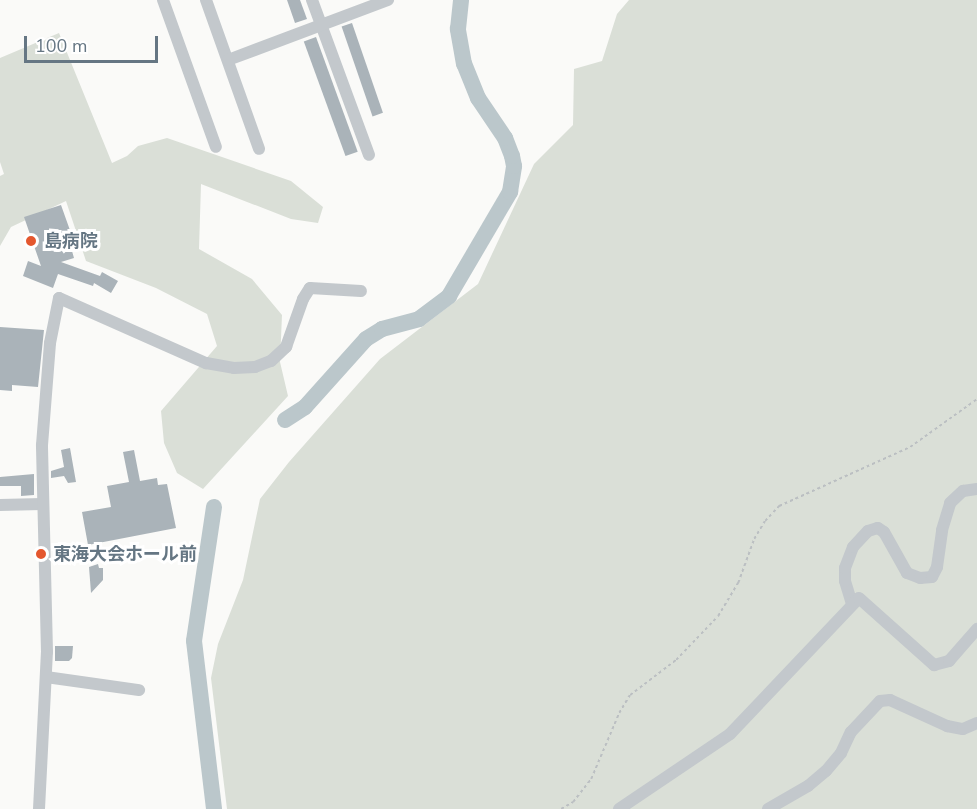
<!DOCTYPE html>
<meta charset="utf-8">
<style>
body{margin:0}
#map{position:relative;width:977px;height:809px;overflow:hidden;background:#fafaf8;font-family:"Nunito Sans","Noto Sans JP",sans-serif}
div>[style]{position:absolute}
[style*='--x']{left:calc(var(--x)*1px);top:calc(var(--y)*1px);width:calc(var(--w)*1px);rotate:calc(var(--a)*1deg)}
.green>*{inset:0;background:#dadfd7}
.river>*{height:16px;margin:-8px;padding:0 8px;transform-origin:8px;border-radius:8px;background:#bbc7cb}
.building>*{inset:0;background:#aab3b9;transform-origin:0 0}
.path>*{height:1.5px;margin-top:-0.75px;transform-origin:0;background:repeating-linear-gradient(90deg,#bbbfc2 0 3px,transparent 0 6px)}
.minor>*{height:12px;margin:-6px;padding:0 6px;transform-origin:6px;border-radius:6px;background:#c3c8cc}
.dots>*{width:16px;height:16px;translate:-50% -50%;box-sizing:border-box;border:3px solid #fff;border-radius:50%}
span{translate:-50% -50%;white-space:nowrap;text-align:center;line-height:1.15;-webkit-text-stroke:6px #fff;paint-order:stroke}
.poi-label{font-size:18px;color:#657683;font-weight:700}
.left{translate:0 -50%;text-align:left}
.scale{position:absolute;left:24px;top:36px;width:134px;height:27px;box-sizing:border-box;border:3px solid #657683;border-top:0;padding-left:8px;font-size:18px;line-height:21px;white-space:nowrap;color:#657683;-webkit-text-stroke:4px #fff;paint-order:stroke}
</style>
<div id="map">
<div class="green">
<div style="clip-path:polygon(629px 0,977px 0,977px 809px,227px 809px,211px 678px,218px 644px,243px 580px,260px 499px,289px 462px,380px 359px,478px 284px,534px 164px,573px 125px,574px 69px,602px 61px,617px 14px)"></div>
<div style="clip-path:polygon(59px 33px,112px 163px,127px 156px,138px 146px,167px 138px,291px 181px,323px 207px,318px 223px,291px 219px,201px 184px,199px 249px,252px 279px,282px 315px,280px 362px,288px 396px,203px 489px,177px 473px,164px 443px,161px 411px,217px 346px,207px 314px,156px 288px,86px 261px,66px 201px,11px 227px,0 246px,0 176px,4px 174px,0 162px,0 58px)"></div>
</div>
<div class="river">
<div style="--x:285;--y:420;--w:24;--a:-33"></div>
<div style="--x:305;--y:407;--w:91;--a:-48.1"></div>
<div style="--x:366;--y:339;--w:19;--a:-32"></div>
<div style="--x:382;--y:329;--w:38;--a:-15"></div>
<div style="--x:419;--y:319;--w:38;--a:-37"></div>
<div style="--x:449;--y:296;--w:121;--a:-59.6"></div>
<div style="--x:510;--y:192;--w:26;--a:-81"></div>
<div style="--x:514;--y:166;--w:10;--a:-101"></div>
<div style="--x:512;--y:156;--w:19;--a:-111"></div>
<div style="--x:505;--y:138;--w:48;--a:-124"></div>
<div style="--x:478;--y:98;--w:37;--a:-112"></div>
<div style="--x:464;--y:64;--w:36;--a:-100"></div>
<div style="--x:458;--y:29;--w:29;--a:-84"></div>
<div style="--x:214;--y:507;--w:135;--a:98.5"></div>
<div style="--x:194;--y:641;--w:169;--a:83.2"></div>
</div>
<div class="building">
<div style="clip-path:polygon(287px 0,300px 0,307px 19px,295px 23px)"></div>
<div style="left:352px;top:23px;width:95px;height:11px;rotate:71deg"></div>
<div style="left:316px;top:37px;width:122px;height:13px;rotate:70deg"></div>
<div style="clip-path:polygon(61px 205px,77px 250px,72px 251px,74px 258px,61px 262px,100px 276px,102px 272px,118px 281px,111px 293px,94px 283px,93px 286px,58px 274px,53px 288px,23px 276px,28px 261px,41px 266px,24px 217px)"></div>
<div style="clip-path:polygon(0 327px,44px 330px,38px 387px,12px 385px,12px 391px,0 390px)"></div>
<div style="clip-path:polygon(70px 448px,76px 482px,68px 483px,64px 476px,51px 478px,51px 471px,64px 467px,61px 450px)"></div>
<div style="clip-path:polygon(134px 450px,140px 481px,157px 478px,158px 485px,167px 484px,176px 528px,88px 545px,82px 512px,111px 507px,107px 486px,129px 482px,123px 452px)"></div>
<div style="clip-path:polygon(34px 474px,34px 495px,21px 496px,21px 486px,0 486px,0 477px)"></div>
<div style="clip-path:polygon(98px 564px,99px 568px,103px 568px,103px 580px,91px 593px,89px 567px)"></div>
<div style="clip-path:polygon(55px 646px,73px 646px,72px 658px,69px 661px,55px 661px)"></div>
</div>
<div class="path">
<div style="--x:561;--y:809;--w:14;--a:-30"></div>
<div style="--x:573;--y:802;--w:29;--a:-52"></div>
<div style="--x:591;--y:779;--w:72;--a:-67"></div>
<div style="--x:619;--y:713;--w:21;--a:-59"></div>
<div style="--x:630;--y:695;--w:58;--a:-37.3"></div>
<div style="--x:676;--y:660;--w:61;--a:-46.3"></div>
<div style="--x:718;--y:616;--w:39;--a:-59"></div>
<div style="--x:738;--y:583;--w:47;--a:-70"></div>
<div style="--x:754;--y:539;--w:21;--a:-59"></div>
<div style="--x:765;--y:521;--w:21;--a:-47"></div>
<div style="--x:779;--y:506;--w:144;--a:-24.2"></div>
<div style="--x:910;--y:447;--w:82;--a:-35.6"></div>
</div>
<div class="minor">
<div style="--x:163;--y:0;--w:156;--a:70.2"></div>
<div style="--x:206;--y:0;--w:158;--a:70.4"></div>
<div style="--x:312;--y:0;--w:165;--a:69.8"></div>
<div style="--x:228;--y:60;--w:171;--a:-20.6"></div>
<div style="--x:0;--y:505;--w:42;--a:-1.4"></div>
<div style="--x:852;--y:604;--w:24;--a:-107"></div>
<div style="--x:845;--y:581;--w:13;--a:-90"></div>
<div style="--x:845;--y:568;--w:22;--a:-69"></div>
<div style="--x:853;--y:547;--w:22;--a:-47"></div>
<div style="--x:868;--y:531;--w:10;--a:-17"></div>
<div style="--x:878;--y:528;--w:7;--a:34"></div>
<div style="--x:884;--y:532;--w:47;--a:60.7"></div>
<div style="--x:907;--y:573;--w:14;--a:21"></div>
<div style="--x:920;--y:578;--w:12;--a:-5"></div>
<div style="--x:932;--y:577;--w:11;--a:-63"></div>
<div style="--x:937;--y:567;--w:37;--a:-82"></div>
<div style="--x:942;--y:530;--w:28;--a:-73"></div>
<div style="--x:950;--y:503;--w:18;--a:-43"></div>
<div style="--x:963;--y:491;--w:14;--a:-8"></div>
<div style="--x:46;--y:677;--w:94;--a:8"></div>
<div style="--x:39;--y:809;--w:157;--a:-87.1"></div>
<div style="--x:47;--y:652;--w:207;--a:-91.4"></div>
<div style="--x:42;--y:445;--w:102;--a:-85.5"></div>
<div style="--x:50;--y:343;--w:46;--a:-78.7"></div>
<div style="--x:59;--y:298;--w:161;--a:23.9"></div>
<div style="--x:206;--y:363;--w:28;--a:10"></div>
<div style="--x:234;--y:368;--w:21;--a:-3"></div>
<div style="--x:255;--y:367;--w:17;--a:-21"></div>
<div style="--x:271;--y:361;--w:21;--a:-43"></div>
<div style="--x:286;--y:347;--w:51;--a:-70.5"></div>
<div style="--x:303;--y:299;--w:13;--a:-58"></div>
<div style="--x:310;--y:288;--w:51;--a:3.4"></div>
<div style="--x:619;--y:809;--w:134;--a:-34"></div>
<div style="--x:730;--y:734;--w:187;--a:-46.5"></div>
<div style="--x:859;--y:598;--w:101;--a:41.8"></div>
<div style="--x:934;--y:665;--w:16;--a:-15"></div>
<div style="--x:949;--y:661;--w:43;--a:-48.8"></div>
<div style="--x:768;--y:809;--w:46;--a:-29.9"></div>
<div style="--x:808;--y:786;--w:23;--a:-40"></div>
<div style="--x:826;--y:771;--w:23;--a:-50"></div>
<div style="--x:841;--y:753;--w:23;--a:-65"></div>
<div style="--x:851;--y:732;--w:42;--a:-46.9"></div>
<div style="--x:880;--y:701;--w:10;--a:-6"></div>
<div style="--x:890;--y:700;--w:63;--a:24.5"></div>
<div style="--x:947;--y:726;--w:16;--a:11"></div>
<div style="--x:963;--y:729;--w:15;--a:-23"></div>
</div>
<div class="dots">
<div style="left:31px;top:241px;background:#e4572e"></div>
<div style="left:41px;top:554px;background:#e4572e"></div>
</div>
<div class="poi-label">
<span class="left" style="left:44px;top:241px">島病院</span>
<span class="left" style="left:53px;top:554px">東海大会ホール前</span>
</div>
<div class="scale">100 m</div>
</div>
